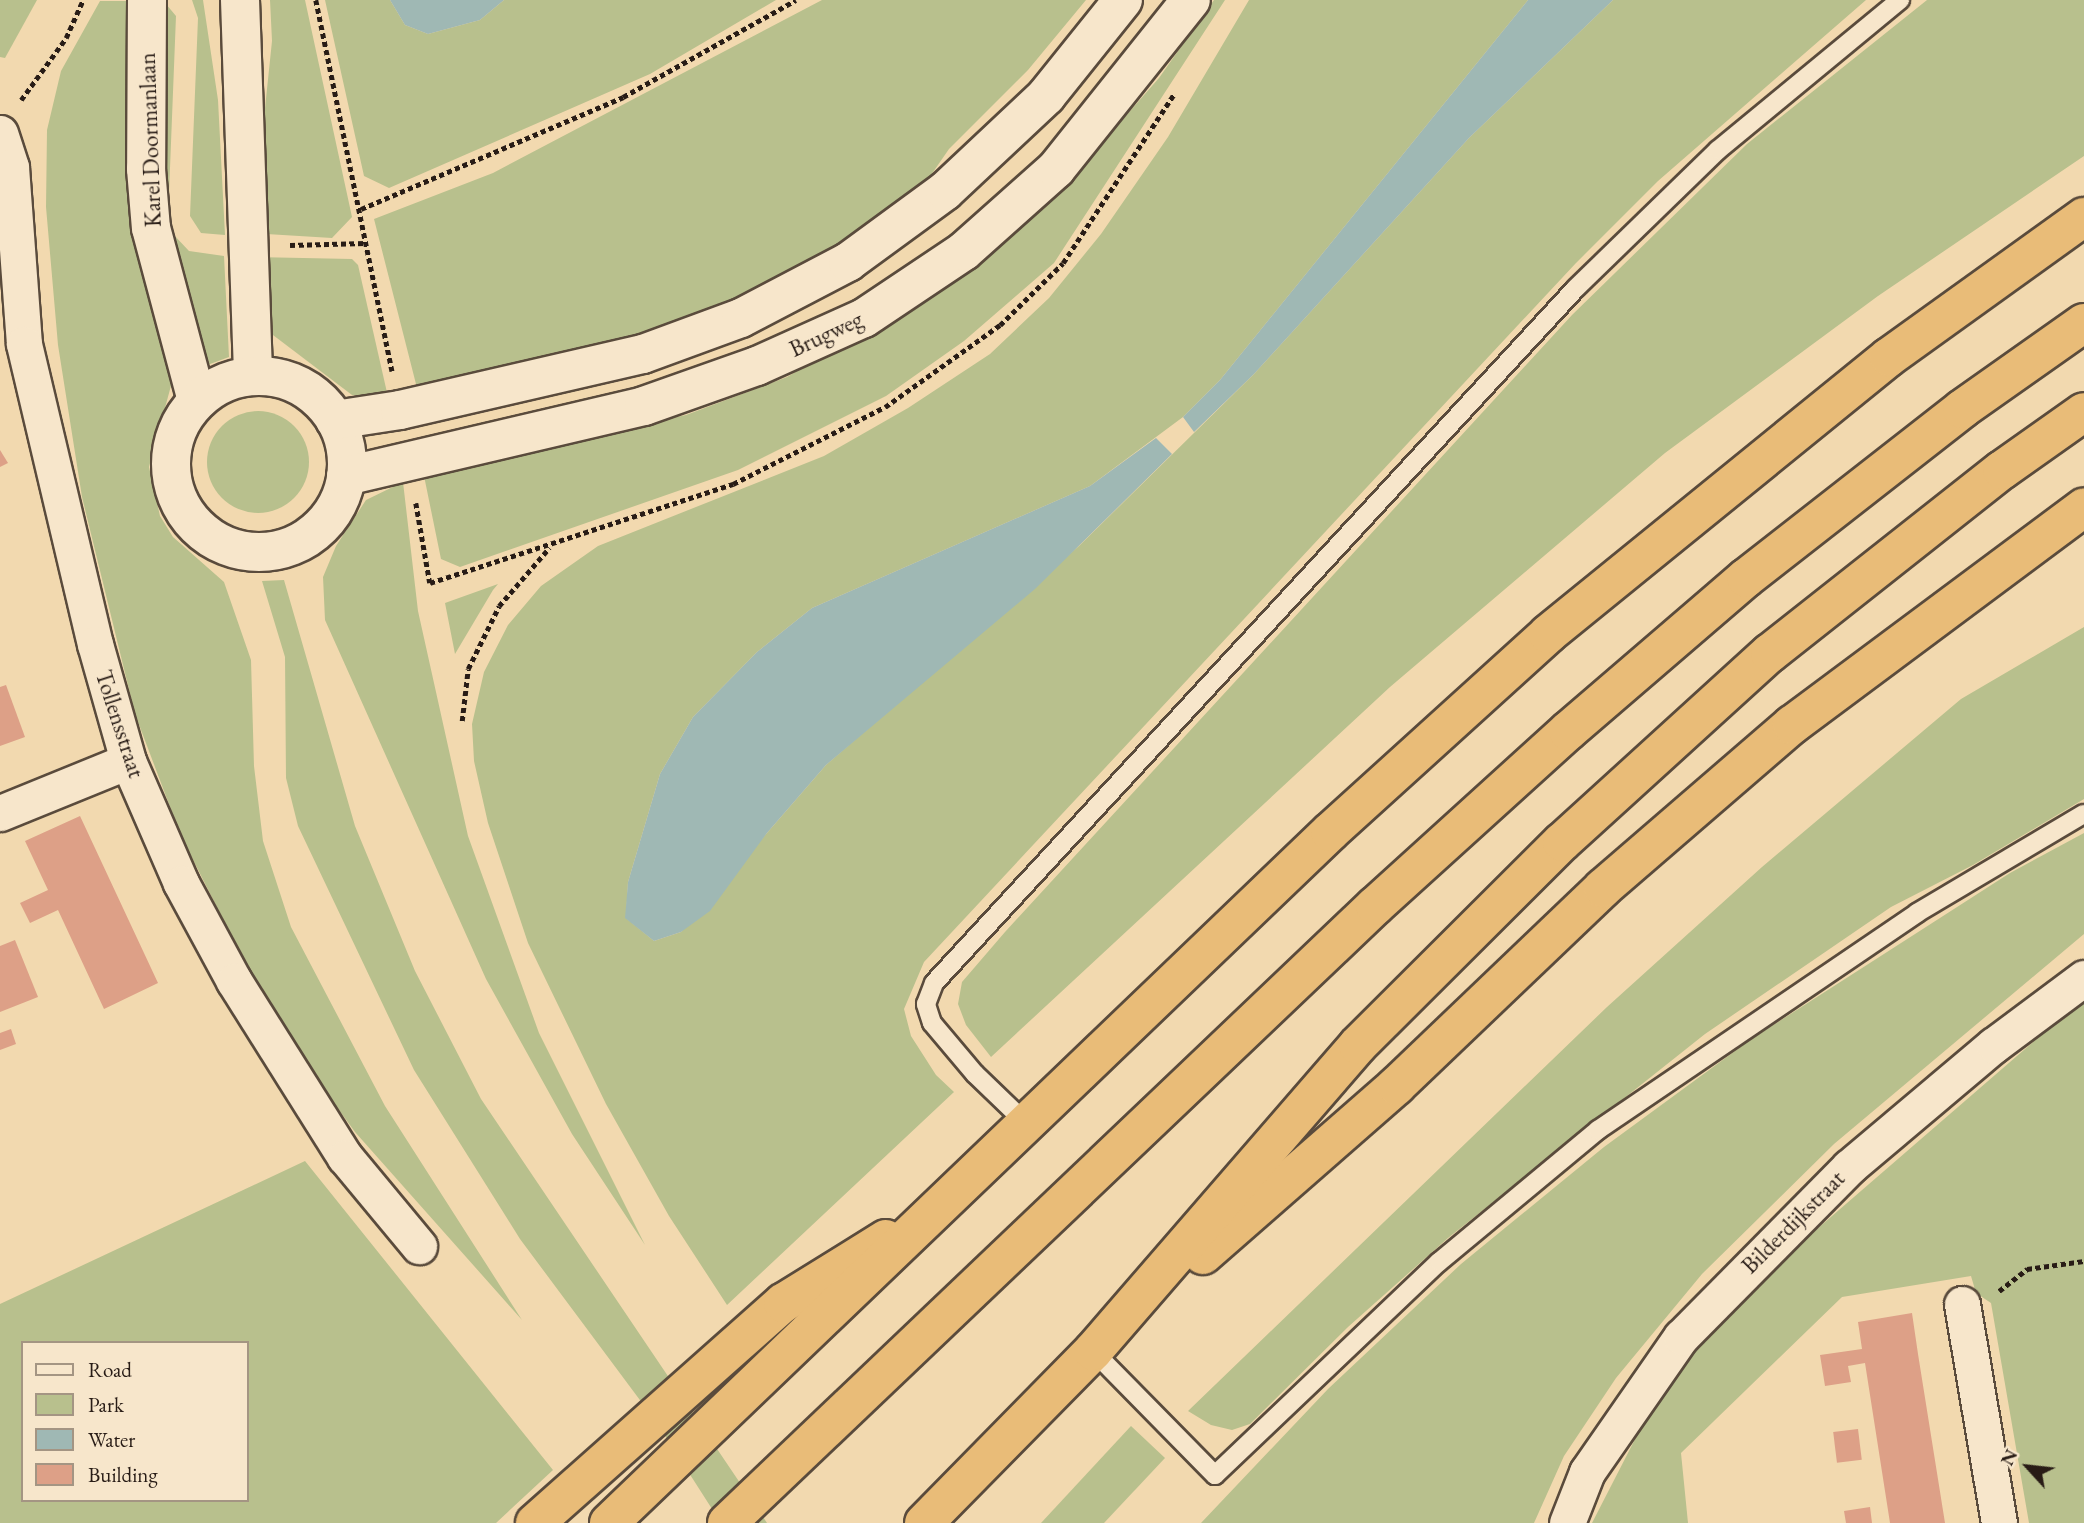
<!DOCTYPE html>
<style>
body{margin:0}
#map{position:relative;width:2084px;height:1523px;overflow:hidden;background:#f2d9af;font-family:"EB Garamond",serif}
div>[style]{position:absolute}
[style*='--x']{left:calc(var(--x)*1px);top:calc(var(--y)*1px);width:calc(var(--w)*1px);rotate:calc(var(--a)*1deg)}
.green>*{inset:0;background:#b8c08d}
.round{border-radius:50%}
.water>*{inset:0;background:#9fb8b4}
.building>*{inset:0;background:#dda087;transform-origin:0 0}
.path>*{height:4.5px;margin-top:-2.25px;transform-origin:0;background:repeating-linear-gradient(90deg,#281c16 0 5px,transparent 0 8.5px)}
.roads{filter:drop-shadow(2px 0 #5a4b3c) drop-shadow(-2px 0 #5a4b3c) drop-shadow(0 2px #5a4b3c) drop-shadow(0 -2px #5a4b3c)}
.service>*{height:18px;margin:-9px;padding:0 9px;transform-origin:9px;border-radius:9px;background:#f7e6cb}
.minor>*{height:35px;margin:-17.5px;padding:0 17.5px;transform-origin:17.5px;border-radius:17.5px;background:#f7e6cb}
.secondary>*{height:38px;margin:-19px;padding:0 19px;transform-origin:19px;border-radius:19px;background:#f7e6cb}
.secondary>.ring{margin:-19px;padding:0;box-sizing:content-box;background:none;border:38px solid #f7e6cb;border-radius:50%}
.motorway>*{height:38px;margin:-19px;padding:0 19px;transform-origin:19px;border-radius:19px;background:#e9bc78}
span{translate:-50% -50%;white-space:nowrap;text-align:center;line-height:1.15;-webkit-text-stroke:5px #f7e6cb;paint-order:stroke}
.street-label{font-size:23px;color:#281c16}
.legend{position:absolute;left:21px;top:1341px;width:228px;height:161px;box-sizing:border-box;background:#f7e6cb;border:2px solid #a49583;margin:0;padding:9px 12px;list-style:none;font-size:21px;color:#281c16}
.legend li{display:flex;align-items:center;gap:14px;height:35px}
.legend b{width:35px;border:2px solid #a49583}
.north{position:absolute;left:1993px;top:1432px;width:70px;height:70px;-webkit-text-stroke:5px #f7e6cb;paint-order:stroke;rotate:297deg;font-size:19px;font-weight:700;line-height:28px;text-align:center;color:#281c16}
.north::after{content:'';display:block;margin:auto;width:24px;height:32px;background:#281c16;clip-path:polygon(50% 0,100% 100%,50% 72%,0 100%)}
</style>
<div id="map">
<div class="green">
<div style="clip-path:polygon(0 0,37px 0,5px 58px,0 57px)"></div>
<div style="clip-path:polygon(192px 0,203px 0,218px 100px,225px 235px,201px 233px,190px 216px,198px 18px)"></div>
<div style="clip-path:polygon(270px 0,305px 0,352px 217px,332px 238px,252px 233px,272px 41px)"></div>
<div style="clip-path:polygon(325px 0,390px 0,405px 25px,428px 34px,480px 20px,504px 0,776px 0,650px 74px,389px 188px,364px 176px)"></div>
<div style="clip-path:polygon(822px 0,1086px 0,1028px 70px,949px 149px,913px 201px,824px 258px,702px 316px,530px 368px,417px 388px,374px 219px,493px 173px)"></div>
<div style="clip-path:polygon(1214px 0,1225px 0,1054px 263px,964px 341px,886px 396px,738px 470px,460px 567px,441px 559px,423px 471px,686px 415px,787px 377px,921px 301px,1072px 177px,1159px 78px)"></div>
<div style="clip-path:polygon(1249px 0,1528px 0,1220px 380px,1183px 417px,1090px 486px,812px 608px,757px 652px,693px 717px,660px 774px,628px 882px,626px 918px,654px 941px,681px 932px,826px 765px,1079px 546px,1254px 374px,1469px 138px,1613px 0,1866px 0,1658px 181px,1576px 263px,924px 962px,904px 1009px,911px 1036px,936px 1075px,954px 1092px,727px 1305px,669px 1216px,606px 1104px,528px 943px,488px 823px,474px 761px,472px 724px,484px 672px,508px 625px,541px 586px,598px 546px,824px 456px,908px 408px,990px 354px,1049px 298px,1101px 234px,1168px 137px)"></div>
<div style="clip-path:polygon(1927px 0,2084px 0,2084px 156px,1878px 296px,1665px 453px,1390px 687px,991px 1057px,966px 1025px,958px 1004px,962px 982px,1005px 932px,1572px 315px,1747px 144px)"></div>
<div style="clip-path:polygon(100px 1px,132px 1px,126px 100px,130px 216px,167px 349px,172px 382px,149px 467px,160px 516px,173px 537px,224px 582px,251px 660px,254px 766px,263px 841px,291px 927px,385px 1106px,522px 1320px,355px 1132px,302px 1059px,242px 957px,181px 836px,135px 714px,82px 497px,58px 345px,46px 207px,47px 130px,61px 71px)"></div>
<div style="clip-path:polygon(166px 4px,176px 16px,168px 219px,172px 233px,189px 251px,224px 256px,229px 357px,202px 367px,159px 208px)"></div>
<div style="clip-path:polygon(254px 257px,352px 259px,358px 265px,388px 397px,352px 395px,269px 332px)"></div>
<div class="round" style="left:207px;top:411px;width:102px;height:102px"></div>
<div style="clip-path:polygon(403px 482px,418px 611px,468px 836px,539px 1033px,645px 1245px,572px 1134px,486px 979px,325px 620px,323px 577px,336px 546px,366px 500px)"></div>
<div style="clip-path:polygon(284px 580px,355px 826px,415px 971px,481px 1099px,767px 1523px,721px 1523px,657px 1423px,520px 1239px,414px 1070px,298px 826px,286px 778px,285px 657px,262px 581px)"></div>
<div style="clip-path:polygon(498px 584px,493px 590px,455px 654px,445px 603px)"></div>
<div style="clip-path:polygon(2084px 627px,2084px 799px,1973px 865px,1891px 907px,1705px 1034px,1448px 1238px,1348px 1327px,1250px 1424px,1232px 1430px,1211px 1425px,1188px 1411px,1607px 1007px,1762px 867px,1961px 699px)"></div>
<div style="clip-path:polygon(2084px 833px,2084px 934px,1834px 1144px,1702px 1274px,1616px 1378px,1564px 1456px,1534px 1523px,1201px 1523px,1328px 1389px,1461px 1264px,1604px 1147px,1750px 1040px,2010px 873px)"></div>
<div style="clip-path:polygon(2084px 998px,2084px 1523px,2029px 1523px,1991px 1303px,1976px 1293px,1971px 1276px,1842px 1297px,1681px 1453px,1688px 1523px,1592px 1523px,1648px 1414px,1704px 1340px,1773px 1267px)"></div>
<div style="clip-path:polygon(evenodd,305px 1161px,553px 1470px,496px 1523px,0 1523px,0 1304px,305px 1161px,23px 1343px,247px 1343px,247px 1500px,23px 1500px,23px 1343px)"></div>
<div style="clip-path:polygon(1131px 1426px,1165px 1458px,1104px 1523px,1041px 1523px)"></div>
</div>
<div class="water">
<div style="clip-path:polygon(390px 0,504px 0,480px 20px,428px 34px,405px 25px)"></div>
<div style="clip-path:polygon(1528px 0,1613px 0,1469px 138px,1254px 374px,1194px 432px,1183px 417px,1220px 380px)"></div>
<div style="clip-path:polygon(1156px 438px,1172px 454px,1035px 589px,826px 765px,767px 833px,710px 911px,681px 932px,654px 941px,625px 918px,628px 882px,660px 774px,693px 717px,757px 652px,812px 608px,1090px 486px)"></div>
</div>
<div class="building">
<div style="clip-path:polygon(0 450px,8px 463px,0 467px)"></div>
<div style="clip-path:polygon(6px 685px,25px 737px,0 746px,0 687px)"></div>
<div style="clip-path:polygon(80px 816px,158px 983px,104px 1009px,58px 910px,30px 923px,20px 903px,48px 890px,25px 841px)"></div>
<div style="clip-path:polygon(15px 940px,38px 997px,0 1012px,0 946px)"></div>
<div style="clip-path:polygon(11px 1029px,16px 1044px,0 1050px,0 1033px)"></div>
<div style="clip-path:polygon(1912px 1313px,1918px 1354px,1945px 1523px,1890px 1523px,1865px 1363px,1848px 1366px,1851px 1382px,1825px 1386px,1820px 1355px,1862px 1349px,1858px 1322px)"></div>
<div style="left:1858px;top:1429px;width:31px;height:25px;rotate:83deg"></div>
<div style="clip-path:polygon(1870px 1507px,1872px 1523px,1846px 1523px,1844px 1511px)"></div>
</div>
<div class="path">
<div style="--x:316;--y:0;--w:379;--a:78.4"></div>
<div style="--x:21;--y:100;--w:77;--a:-54"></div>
<div style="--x:66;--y:38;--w:42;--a:-65.9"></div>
<div style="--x:361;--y:209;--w:285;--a:-23.1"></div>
<div style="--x:623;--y:97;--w:198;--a:-29.3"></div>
<div style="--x:290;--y:245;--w:76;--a:-1.5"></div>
<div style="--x:416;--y:503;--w:81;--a:80.1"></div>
<div style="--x:430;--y:583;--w:319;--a:-18.1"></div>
<div style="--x:733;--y:484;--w:170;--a:-26.9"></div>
<div style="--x:885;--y:407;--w:141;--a:-35.5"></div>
<div style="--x:1000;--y:325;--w:88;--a:-44.5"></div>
<div style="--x:1063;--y:263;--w:202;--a:-56.7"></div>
<div style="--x:462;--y:721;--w:52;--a:-83.4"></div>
<div style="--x:468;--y:669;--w:70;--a:-63.8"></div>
<div style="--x:499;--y:606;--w:77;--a:-49.2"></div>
<div style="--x:1999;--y:1291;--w:36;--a:-38"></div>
<div style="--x:2027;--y:1269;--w:58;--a:-8"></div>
</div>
<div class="roads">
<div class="service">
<div style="--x:1026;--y:1123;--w:71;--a:-136.1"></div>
<div style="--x:975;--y:1074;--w:67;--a:-130.1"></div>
<div style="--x:932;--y:1023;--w:20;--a:-108"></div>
<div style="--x:926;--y:1004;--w:22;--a:-69"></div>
<div style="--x:934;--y:983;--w:946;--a:-47.27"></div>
<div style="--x:1576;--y:288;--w:198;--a:-44.2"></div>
<div style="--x:1718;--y:150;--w:236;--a:-39.5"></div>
<div style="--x:1093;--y:1351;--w:174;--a:45.5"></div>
<div style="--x:1215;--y:1475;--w:309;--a:-43.6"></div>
<div style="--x:1439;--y:1262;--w:207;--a:-39.7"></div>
<div style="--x:1598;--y:1130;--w:386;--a:-34.2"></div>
<div style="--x:1917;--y:913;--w:194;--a:-30.7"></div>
</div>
<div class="minor">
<div style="--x:0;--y:133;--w:36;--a:72"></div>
<div style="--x:11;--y:167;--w:177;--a:85.8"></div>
<div style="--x:24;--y:344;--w:308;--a:76.7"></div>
<div style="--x:95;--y:644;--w:122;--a:74.2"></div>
<div style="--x:128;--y:761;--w:133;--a:66.5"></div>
<div style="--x:181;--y:883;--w:111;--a:61.6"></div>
<div style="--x:234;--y:981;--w:208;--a:57.8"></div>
<div style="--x:345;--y:1157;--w:116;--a:50.3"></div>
<div style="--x:0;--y:813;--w:138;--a:-22.1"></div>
<div style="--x:1962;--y:1304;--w:222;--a:80.4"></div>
<div style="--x:1567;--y:1523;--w:55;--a:-68.6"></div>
<div style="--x:1587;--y:1472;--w:165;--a:-55.2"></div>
<div style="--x:1681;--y:1337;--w:239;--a:-45.3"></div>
<div style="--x:1849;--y:1167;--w:189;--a:-40.1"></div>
<div style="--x:1994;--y:1045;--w:112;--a:-36.7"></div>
</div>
<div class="secondary">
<div style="--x:147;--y:0;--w:169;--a:90.3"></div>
<div style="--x:146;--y:169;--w:59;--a:85.2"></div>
<div style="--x:151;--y:228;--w:179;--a:75.1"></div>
<div style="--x:240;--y:0;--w:376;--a:88"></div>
<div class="ring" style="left:171px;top:376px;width:138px;height:138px"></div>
<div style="--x:335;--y:420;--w:66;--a:-8.7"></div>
<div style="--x:400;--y:410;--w:249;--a:-13"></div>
<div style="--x:643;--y:354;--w:104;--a:-20.2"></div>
<div style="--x:741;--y:318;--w:121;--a:-27.6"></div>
<div style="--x:848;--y:262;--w:120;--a:-36.2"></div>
<div style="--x:945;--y:191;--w:139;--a:-43.2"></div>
<div style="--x:1046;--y:96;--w:123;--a:-51.3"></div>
<div style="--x:346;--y:476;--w:306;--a:-13.2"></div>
<div style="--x:644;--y:406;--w:120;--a:-19.5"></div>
<div style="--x:757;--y:366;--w:117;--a:-24.2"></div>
<div style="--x:864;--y:318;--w:120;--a:-33.8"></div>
<div style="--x:964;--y:251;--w:123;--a:-41.7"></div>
<div style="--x:1056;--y:169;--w:216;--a:-51.4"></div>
</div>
<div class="motorway">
<div style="--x:1203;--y:1255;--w:257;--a:-41.2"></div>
<div style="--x:1396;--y:1086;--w:286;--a:-43.7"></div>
<div style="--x:1603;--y:888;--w:250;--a:-40.8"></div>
<div style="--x:1792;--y:725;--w:364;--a:-36.7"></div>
<div style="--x:535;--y:1523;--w:332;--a:-41.6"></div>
<div style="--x:783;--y:1303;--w:121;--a:-31.9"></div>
<div style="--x:609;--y:1523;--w:999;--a:-43.78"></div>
<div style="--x:1330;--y:832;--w:294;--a:-42.2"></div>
<div style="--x:1548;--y:634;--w:439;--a:-39.1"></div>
<div style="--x:1889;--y:357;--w:240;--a:-35.7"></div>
<div style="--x:727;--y:1523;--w:895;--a:-43.6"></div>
<div style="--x:1375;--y:906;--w:261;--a:-42.2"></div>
<div style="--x:1568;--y:731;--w:235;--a:-40.7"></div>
<div style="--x:1746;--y:578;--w:274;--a:-38"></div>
<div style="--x:1962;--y:409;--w:149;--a:-35.2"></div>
<div style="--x:924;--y:1523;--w:241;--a:-45.5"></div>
<div style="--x:1093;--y:1351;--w:405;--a:-49.1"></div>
<div style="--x:1358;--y:1045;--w:288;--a:-44.9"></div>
<div style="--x:1562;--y:842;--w:281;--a:-42.3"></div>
<div style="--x:1770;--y:653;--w:295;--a:-38.3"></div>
<div style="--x:2002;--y:470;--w:100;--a:-35.3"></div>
</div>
</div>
<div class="street-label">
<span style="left:150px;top:140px;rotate:-92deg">Karel Doormanlaan</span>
<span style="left:826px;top:334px;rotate:-25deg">Brugweg</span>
<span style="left:120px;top:724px;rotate:72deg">Tollensstraat</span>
<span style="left:1793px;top:1222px;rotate:-45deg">Bilderdijkstraat</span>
</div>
<ul class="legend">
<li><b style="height:9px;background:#f7e6cb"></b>Road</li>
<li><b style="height:19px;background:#b8c08d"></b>Park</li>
<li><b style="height:19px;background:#9fb8b4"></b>Water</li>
<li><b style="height:19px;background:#dda087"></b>Building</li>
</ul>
<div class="north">N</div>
</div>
